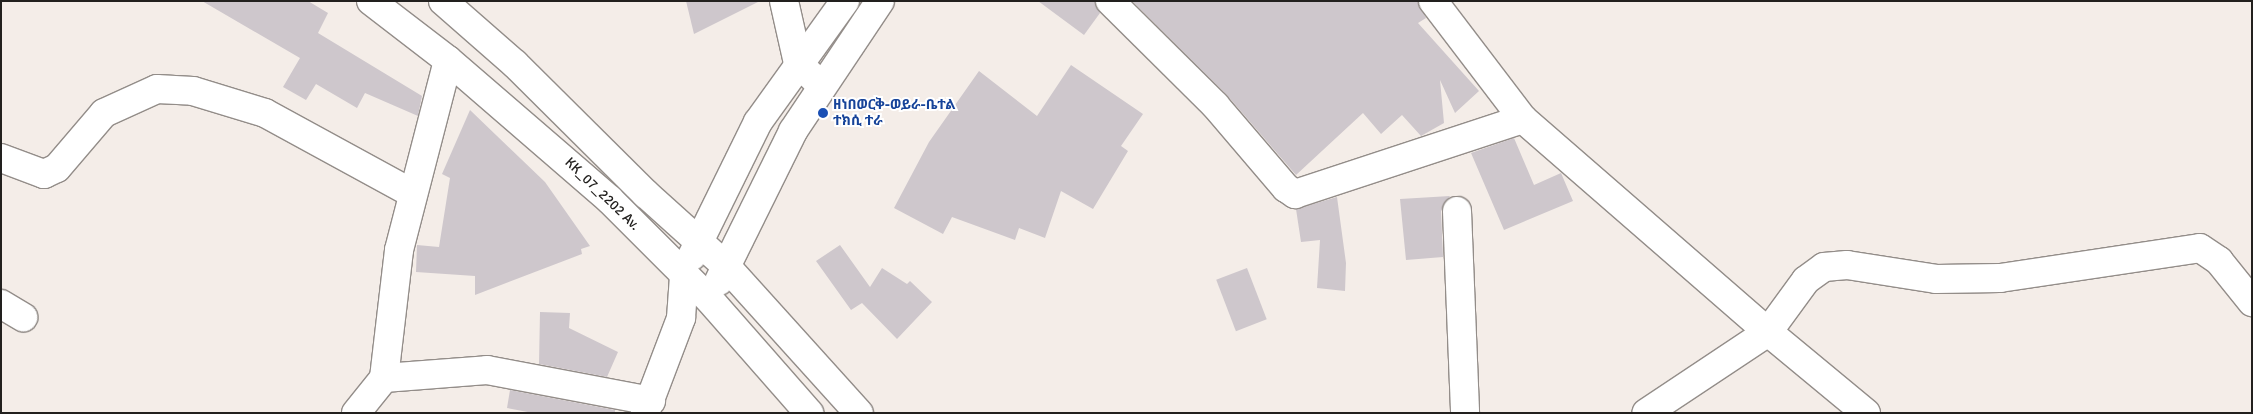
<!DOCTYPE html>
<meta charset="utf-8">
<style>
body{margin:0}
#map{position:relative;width:2253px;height:414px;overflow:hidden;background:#f4ede8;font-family:Signika,"Noto Sans Ethiopic",sans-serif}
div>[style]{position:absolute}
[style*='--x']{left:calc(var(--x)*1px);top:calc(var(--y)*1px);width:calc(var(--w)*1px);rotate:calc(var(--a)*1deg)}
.building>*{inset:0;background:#cec7cc;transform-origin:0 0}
.roads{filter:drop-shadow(1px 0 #938d89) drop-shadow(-1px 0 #938d89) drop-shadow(0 1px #938d89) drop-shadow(0 -1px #938d89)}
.street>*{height:28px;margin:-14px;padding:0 14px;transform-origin:14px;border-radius:14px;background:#fff}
.primary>*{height:28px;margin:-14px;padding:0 14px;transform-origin:14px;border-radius:14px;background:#fff}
.dots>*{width:14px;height:14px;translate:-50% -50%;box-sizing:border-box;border:2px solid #fff;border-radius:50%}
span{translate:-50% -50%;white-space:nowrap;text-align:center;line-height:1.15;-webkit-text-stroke:4px #fff;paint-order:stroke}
.transit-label{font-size:14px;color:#164399;font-weight:700}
.left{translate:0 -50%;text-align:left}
.street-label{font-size:14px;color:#22201e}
.frame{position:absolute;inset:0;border:2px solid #22201e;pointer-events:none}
</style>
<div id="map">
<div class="building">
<div style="clip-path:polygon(202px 1px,308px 1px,328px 13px,318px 33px,422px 96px,418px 116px,365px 93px,357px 108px,316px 84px,306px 100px,283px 87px,300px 58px)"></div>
<div style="clip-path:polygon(686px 1px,760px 1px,694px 34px)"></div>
<div style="clip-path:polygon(1038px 1px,1095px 1px,1100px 13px,1084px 35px)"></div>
<div style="clip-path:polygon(1132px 1px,1418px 1px,1426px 18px,1418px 23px,1479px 91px,1455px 113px,1440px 80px,1444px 123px,1421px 136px,1402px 115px,1381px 134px,1363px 113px,1296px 175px,1226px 94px)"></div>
<div style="clip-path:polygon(1071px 65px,1143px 114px,1121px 146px,1128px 151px,1093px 209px,1061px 191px,1045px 238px,1019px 228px,1015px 240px,952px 217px,943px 234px,894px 208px,929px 142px,979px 71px,1037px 116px)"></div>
<div style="clip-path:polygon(470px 110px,545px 182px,590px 246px,581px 249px,582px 254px,475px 295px,475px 276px,416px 272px,417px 245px,439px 247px,450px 178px,442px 174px)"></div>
<div style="clip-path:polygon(1514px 138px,1534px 185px,1561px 173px,1573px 201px,1504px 230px,1471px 153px)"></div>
<div style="clip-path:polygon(1450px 196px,1441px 211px,1443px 257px,1406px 260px,1400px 199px)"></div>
<div style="clip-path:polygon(1337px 197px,1346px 263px,1345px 291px,1317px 288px,1320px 240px,1301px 242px,1296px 209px)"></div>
<div style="clip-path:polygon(840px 245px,870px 287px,882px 268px,907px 284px,910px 281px,932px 302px,897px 339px,862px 303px,851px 310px,816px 261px)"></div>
<div style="left:1247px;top:268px;width:55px;height:33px;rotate:69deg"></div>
<div style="clip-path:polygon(540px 312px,570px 313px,569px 328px,618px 352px,607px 377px,539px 364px)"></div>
<div style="clip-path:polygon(510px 390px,615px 410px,615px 413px,533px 413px,507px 408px)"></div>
</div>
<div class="roads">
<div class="street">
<div style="--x:784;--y:1;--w:64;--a:77.3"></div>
<div style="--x:798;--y:63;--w:32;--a:44"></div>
<div style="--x:1110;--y:1;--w:148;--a:44.7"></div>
<div style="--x:1215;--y:105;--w:109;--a:49.5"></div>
<div style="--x:1286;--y:188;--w:11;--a:34"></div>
<div style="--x:1295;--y:194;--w:240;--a:-18.2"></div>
<div style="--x:1433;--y:1;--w:148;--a:52.7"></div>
<div style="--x:1523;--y:119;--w:325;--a:41"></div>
<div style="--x:1768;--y:332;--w:146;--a:146.4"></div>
<div style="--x:1;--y:158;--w:46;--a:20.4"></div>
<div style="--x:44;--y:174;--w:14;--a:-25"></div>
<div style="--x:57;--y:168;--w:72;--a:-49.5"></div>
<div style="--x:104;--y:113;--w:58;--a:-24.4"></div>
<div style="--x:157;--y:89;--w:36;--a:3"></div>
<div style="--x:193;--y:91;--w:75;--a:17"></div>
<div style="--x:265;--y:113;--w:167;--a:28.6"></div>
<div style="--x:1457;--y:211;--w:202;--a:87.7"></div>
<div style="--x:1;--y:304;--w:26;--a:31"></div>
<div style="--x:384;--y:378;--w:103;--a:-4.4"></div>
<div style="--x:487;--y:370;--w:167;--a:10.7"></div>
<div style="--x:356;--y:413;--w:45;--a:-51.3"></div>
<div style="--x:384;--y:378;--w:129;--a:-83.3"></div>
<div style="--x:399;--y:250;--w:196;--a:-75.5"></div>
<div style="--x:645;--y:413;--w:102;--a:-69.2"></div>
<div style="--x:681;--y:318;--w:42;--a:-85.9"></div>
<div style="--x:1866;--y:413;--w:127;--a:-140.4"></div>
<div style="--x:1768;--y:332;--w:64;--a:-53.8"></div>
<div style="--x:1806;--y:280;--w:22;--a:-36"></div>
<div style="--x:1824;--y:267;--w:23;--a:-5"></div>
<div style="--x:1847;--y:265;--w:90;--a:8.9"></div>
<div style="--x:1936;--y:279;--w:64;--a:-0.9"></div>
<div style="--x:2000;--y:278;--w:202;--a:-8.5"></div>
<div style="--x:2200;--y:248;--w:23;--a:34"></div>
<div style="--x:2219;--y:261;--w:53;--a:51.2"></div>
</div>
<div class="primary">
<div style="--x:371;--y:1;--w:97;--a:37.5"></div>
<div style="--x:448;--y:60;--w:214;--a:40.8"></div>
<div style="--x:610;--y:200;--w:140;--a:45"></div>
<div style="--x:709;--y:299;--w:152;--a:48.7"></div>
<div style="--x:443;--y:1;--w:96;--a:41.2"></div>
<div style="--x:515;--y:64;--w:185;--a:44.8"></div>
<div style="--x:646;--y:194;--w:108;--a:42"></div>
<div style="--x:726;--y:266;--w:198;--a:47.9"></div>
<div style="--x:692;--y:256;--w:149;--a:-63.8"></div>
<div style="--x:758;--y:122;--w:149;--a:-54.3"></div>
<div style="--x:719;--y:281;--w:167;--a:-63.7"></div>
<div style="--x:793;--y:131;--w:156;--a:-56.2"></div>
</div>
</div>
<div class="dots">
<div style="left:823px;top:113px;background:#1a4fb4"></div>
</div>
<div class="transit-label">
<span class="left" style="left:833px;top:113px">ዘነበወርቅ-ወይራ-ቤተል<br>ተክሲ ተራ</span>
</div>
<div class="street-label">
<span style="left:602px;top:194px;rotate:44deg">KK_07_2202 Av.</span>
</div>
<div class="frame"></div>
</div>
